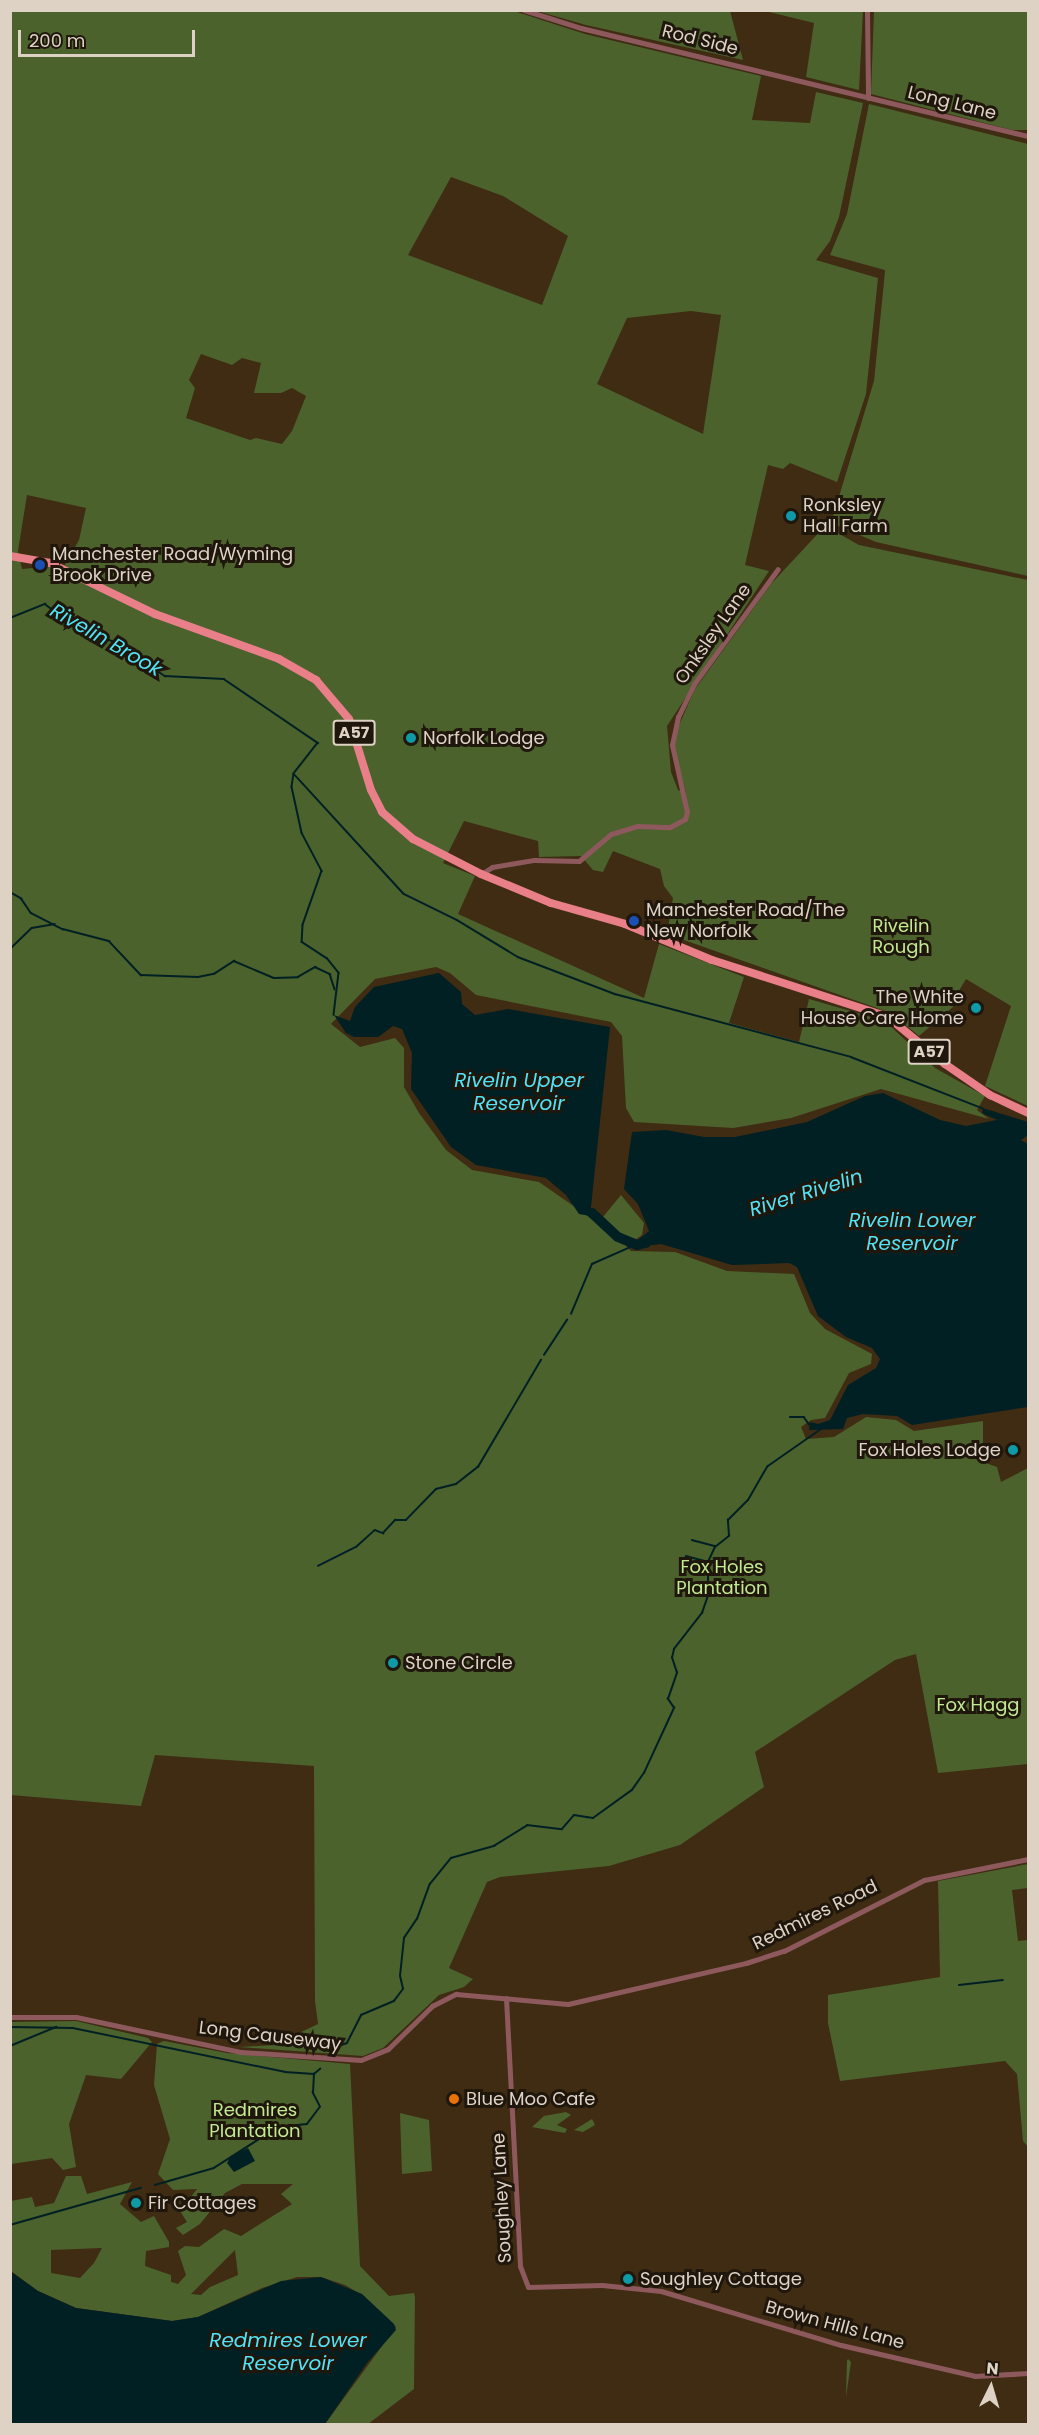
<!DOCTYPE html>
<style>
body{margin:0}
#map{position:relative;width:1039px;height:2435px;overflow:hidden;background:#3f2c13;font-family:Poppins,sans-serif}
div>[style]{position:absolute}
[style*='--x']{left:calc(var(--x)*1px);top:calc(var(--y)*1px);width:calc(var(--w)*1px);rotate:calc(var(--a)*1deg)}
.green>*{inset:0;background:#4b622d}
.water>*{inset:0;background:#012024}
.stream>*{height:1.5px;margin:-0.75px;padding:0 0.75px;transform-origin:0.75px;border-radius:0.75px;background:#012024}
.river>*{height:10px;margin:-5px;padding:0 5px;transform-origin:5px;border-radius:5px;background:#012024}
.street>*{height:5px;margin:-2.5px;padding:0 2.5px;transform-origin:2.5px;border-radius:2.5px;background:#8d595d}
.primary>*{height:8px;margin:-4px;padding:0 4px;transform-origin:4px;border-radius:4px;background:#e87f89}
.dots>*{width:16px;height:16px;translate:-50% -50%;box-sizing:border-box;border:3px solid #1f160c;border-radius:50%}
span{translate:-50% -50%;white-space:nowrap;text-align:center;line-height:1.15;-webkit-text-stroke:6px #1f160c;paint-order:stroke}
.shield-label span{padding:2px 4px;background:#1f160c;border:2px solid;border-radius:4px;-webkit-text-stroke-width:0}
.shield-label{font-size:16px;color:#ded2c4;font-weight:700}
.street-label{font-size:18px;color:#ded2c4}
.poi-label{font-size:18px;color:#ded2c4}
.left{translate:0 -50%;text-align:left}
.right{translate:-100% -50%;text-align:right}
.park-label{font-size:18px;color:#c2ea91}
.water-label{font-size:20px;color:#52e2f5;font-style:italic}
.frame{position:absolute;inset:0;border:12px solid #ded2c4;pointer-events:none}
.north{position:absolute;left:961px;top:2357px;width:60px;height:60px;-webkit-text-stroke:4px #1f160c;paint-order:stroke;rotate:5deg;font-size:16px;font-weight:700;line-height:24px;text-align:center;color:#ded2c4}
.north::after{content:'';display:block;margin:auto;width:21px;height:27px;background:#ded2c4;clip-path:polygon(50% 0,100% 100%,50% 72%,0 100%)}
.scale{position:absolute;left:18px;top:30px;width:177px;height:27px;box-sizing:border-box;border:3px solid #ded2c4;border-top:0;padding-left:8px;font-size:18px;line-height:21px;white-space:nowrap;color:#ded2c4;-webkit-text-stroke:4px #1f160c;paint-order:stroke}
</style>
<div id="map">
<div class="green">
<div style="clip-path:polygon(evenodd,10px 11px,514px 11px,585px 34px,761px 76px,752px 120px,810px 123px,816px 92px,863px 103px,839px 217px,830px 241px,816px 260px,878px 278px,866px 394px,837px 482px,790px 463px,783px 469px,768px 465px,745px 565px,769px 571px,667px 726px,671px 772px,678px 790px,686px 793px,674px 750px,675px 734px,695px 689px,771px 584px,825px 526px,859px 545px,1028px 580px,1028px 1106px,985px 1086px,1011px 1006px,966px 979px,954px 999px,954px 1006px,919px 1036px,891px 1013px,667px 934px,673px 898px,664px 886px,660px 869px,613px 851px,603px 872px,593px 870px,581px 856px,539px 857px,538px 841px,464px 821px,443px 863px,475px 876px,458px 914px,644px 998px,659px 944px,744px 977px,729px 1023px,799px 1042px,809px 999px,885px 1021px,935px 1068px,985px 1096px,977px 1110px,989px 1119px,881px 1089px,791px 1118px,733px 1128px,634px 1122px,626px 1108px,622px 1036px,611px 1022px,476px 995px,450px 973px,436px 967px,375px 979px,331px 1024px,360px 1047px,395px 1038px,404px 1048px,404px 1087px,419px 1113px,446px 1150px,472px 1170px,539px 1182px,598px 1223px,621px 1195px,644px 1223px,642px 1235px,626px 1246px,631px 1251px,675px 1252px,727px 1271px,794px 1274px,810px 1313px,825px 1329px,872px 1354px,871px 1364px,849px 1373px,825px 1418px,811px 1420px,801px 1427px,806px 1439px,834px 1437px,866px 1417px,896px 1420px,914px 1431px,983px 1421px,983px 1462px,997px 1467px,1001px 1482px,1028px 1468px,1028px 1764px,938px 1773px,916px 1654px,895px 1660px,755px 1752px,764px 1787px,680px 1845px,609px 1866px,500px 1877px,487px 1882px,449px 1968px,473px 1979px,464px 1987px,439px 1995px,383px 2048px,363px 2056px,239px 2047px,274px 2045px,318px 2024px,315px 2001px,314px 1766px,155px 1755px,141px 1806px,11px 1795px,10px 11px,451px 177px,503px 196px,568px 236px,542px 305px,408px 255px,451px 177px,10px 11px,691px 311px,721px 315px,703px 434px,597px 384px,627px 318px,691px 311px,10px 11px,201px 354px,232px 365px,242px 358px,261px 363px,254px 393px,281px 393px,292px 388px,306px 396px,292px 431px,282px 444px,256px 438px,250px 440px,186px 418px,195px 388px,189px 380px,201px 354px,10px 11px,27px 495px,86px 508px,79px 540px,65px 565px,22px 569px,18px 551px,27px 495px)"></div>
<div style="clip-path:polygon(537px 11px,730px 11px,743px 60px,586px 25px)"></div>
<div style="clip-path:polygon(765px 11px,863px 11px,859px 90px,806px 77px,814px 23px)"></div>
<div style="clip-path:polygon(874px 11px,1028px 11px,1028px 130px,1012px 130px,871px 94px)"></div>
<div style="clip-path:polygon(869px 104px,1028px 144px,1028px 576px,876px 542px,831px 523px,874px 381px,884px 282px,885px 270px,830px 255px,847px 214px)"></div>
<div style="clip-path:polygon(1028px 1864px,1028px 1888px,1012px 1890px,1018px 1941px,1028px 1940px,1028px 2147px,1023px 2141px,1017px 2074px,1005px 2061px,840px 2081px,828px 2023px,828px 1995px,940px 1977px,938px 1881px)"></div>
<div style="clip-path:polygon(76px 2021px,148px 2038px,152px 2042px,121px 2079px,86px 2075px,69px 2124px,76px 2167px,63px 2170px,52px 2158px,11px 2164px,11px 2022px)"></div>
<div style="clip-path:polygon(evenodd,164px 2041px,227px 2053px,350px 2064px,360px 2266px,389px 2296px,414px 2293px,415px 2297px,414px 2389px,368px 2424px,325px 2424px,396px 2327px,362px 2295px,345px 2285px,321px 2277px,297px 2277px,262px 2288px,198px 2317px,172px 2321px,76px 2308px,38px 2291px,11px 2271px,11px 2201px,32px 2197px,35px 2207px,54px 2203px,66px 2176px,81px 2176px,87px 2194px,132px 2182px,120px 2204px,141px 2222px,154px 2216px,169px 2242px,169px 2247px,146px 2251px,145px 2266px,171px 2275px,171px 2282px,178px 2284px,186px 2275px,178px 2251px,185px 2246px,199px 2247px,224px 2229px,241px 2236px,292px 2204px,281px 2194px,293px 2184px,242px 2184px,225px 2193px,200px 2224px,183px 2235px,176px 2228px,187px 2222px,180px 2211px,197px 2189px,173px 2190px,158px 2174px,170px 2139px,154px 2085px,157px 2044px,164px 2041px,102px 2248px,94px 2263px,80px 2278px,51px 2273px,51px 2250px,102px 2248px,164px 2041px,235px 2250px,238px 2275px,210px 2287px,201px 2295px,191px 2294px,235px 2250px)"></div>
<div style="clip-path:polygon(566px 2112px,571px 2115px,557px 2125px,567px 2129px,565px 2133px,532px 2127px,544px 2116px)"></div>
<div style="clip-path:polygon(400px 2113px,429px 2120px,432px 2171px,402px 2174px)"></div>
<div style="clip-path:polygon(592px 2119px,595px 2125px,583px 2132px,574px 2130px)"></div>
<div style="clip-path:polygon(848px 2359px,851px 2362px,846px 2397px,847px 2361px)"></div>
</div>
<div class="water">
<div style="clip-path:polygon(439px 973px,461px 992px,462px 1004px,475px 1015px,508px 1009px,610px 1027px,590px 1216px,579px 1214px,566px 1195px,546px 1178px,476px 1165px,451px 1147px,411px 1089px,412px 1053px,402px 1029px,393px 1026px,378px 1037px,354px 1037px,346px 1033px,334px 1015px,350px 1021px,355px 1007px,374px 987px)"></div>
<div style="clip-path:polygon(883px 1093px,940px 1120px,966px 1126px,997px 1120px,982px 1113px,983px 1108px,1028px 1122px,1028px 1135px,1021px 1140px,1028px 1144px,1028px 1407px,912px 1425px,897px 1416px,863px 1414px,847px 1418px,843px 1429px,809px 1430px,810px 1422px,818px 1424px,830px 1420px,848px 1385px,876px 1368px,880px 1359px,872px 1348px,846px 1337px,818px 1316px,797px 1267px,789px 1263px,732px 1265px,661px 1244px,637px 1247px,634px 1243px,649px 1231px,638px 1204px,624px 1189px,632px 1132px,666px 1130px,704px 1137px,735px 1137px,807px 1122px,865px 1096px)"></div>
<div style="clip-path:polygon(248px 2148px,255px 2161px,234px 2172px,227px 2163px,231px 2156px)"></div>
<div style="clip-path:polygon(10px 2271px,38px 2291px,76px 2308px,172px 2321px,198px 2317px,281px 2281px,321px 2277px,362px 2294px,394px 2324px,396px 2330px,367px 2363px,325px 2424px,11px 2424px)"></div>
</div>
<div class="stream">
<div style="--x:10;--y:618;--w:38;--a:-22"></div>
<div style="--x:45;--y:604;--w:35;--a:37"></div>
<div style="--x:73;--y:625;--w:42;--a:22.3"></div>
<div style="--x:112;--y:641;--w:64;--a:33.4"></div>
<div style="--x:165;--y:676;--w:59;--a:2.9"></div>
<div style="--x:224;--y:679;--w:114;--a:34.2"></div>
<div style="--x:318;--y:743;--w:39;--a:128"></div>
<div style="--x:294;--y:774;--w:13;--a:99"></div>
<div style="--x:292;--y:787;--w:47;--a:77.7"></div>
<div style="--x:302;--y:833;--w:43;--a:62.2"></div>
<div style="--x:322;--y:871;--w:57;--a:109.4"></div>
<div style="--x:303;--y:925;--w:17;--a:93"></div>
<div style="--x:302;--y:942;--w:30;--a:33"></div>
<div style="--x:327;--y:958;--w:19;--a:51"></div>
<div style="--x:339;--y:973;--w:42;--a:96.8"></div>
<div style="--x:295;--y:775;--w:161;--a:47.5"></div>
<div style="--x:404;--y:894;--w:59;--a:26.1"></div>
<div style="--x:457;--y:920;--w:71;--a:31.2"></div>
<div style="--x:518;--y:957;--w:104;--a:20.9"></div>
<div style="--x:615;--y:994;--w:244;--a:14.9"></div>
<div style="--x:851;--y:1057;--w:141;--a:21.3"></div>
<div style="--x:10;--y:892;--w:13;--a:29"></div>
<div style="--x:21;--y:898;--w:18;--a:56"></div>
<div style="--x:31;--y:913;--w:36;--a:27"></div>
<div style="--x:63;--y:929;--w:48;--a:14.6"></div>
<div style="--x:109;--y:941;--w:47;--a:46.7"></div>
<div style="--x:141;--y:975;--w:57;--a:2"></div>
<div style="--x:198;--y:977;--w:16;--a:-11"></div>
<div style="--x:214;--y:974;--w:24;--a:-33"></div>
<div style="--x:234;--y:961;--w:43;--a:23"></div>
<div style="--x:274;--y:978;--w:24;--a:-2"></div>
<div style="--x:298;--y:977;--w:20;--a:-30"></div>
<div style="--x:315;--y:967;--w:17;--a:25"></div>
<div style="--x:330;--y:974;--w:16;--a:72"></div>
<div style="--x:10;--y:949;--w:30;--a:-44"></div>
<div style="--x:32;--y:928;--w:23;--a:-10"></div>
<div style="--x:571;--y:1314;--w:54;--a:-67.2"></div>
<div style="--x:592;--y:1264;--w:47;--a:-23.8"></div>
<div style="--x:544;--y:1355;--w:42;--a:-56.7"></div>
<div style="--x:790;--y:1417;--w:14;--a:0"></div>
<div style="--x:804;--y:1417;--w:9;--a:54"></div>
<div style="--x:692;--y:1540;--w:23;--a:15"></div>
<div style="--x:686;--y:1556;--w:23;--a:15"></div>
<div style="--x:318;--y:1566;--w:42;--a:-26.6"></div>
<div style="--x:356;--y:1547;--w:25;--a:-42"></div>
<div style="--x:375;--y:1530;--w:9;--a:21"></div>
<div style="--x:383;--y:1533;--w:18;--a:-47"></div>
<div style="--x:395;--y:1520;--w:11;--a:0"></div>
<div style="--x:406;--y:1520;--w:43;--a:-45.9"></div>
<div style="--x:436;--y:1489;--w:21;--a:-14"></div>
<div style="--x:456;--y:1484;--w:28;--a:-38"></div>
<div style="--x:478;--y:1467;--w:124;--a:-59.5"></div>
<div style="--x:959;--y:1985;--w:44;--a:-6.5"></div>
<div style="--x:10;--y:2027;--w:63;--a:0.9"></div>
<div style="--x:73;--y:2028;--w:217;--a:11.7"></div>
<div style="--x:285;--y:2072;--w:29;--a:4"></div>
<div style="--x:10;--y:2046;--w:50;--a:-22.4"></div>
<div style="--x:324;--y:2051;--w:24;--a:-19"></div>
<div style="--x:347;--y:2043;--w:31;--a:-63"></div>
<div style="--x:361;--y:2015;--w:36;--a:-23"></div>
<div style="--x:394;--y:2001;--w:15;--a:-53"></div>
<div style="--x:403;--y:1989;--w:13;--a:-103"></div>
<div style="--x:400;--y:1976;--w:38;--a:-84"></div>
<div style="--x:404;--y:1938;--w:23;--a:-56"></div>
<div style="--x:417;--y:1919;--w:37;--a:-70"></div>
<div style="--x:430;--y:1884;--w:33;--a:-51"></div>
<div style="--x:451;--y:1858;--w:45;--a:-15.6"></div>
<div style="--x:494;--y:1846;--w:39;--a:-32"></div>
<div style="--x:527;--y:1825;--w:35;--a:7"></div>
<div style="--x:562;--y:1829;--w:18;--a:-49"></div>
<div style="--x:574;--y:1815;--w:19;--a:9"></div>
<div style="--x:593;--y:1818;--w:48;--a:-35.7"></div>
<div style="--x:632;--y:1790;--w:21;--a:-55"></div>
<div style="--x:644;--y:1773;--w:72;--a:-65.2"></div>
<div style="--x:674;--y:1708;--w:11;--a:-124"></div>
<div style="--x:668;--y:1699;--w:28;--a:-71"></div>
<div style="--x:677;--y:1673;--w:16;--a:-108"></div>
<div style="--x:672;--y:1658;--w:9;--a:-77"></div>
<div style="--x:674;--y:1649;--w:46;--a:-52.1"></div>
<div style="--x:702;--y:1613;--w:18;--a:-71"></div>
<div style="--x:708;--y:1596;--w:34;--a:-90"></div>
<div style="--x:708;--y:1562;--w:17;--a:-65"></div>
<div style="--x:715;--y:1547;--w:18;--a:-38"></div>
<div style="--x:729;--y:1536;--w:16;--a:-94"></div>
<div style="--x:728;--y:1520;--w:28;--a:-45"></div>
<div style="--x:748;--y:1500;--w:39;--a:-60"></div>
<div style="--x:768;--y:1466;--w:65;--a:-34.9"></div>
<div style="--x:155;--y:2185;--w:61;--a:-16.1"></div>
<div style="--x:214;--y:2168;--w:76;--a:-32.6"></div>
<div style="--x:278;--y:2127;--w:29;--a:-6"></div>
<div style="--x:307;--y:2124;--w:21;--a:-53"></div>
<div style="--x:320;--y:2107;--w:16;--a:-117"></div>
<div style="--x:313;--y:2093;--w:19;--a:-87"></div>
<div style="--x:314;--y:2074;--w:8;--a:-40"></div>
<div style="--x:10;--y:2225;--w:136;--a:-15.8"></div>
</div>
<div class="river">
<div style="--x:592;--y:1213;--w:35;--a:43"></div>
<div style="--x:618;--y:1237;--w:21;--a:23"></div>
<div style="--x:637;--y:1245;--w:9;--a:-13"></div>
</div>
<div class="street">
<div style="--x:524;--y:10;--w:60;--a:17.5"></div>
<div style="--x:581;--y:28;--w:460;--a:13.6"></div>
<div style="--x:867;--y:10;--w:88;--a:89.3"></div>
<div style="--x:481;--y:874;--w:13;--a:-32"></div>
<div style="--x:492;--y:867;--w:43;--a:-9.5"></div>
<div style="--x:534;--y:860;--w:45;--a:1.3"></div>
<div style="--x:579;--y:861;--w:42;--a:-40.2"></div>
<div style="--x:611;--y:834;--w:27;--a:-17"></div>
<div style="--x:637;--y:826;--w:33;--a:2"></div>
<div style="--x:670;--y:827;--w:17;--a:-28"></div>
<div style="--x:685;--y:819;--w:7;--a:-74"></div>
<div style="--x:687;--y:812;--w:69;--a:-102.6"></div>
<div style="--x:672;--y:745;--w:29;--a:-78"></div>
<div style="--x:678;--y:717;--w:37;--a:-64"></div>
<div style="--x:694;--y:684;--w:142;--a:-53.9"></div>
<div style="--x:506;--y:1998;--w:268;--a:87"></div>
<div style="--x:520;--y:2266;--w:22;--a:69"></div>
<div style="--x:528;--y:2287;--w:74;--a:-1.5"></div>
<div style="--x:602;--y:2285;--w:59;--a:5.8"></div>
<div style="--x:661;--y:2291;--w:188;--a:16.7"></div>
<div style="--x:841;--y:2345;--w:138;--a:13"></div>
<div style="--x:975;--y:2376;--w:53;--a:-3.2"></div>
<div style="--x:10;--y:2017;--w:66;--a:0"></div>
<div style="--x:76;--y:2017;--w:169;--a:12"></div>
<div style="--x:241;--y:2052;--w:120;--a:3.8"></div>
<div style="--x:361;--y:2060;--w:29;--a:-22"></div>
<div style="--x:388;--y:2049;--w:62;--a:-44.3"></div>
<div style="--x:432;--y:2006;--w:27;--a:-27"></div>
<div style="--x:456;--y:1994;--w:112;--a:5.1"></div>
<div style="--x:568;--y:2004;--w:183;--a:-13"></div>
<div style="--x:746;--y:1963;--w:40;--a:-18"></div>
<div style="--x:784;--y:1951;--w:157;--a:-26.9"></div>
<div style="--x:924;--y:1880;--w:106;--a:-11.4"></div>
</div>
<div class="primary">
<div style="--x:10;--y:556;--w:41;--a:9.9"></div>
<div style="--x:50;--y:563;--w:117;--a:25.9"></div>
<div style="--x:155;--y:614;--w:132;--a:19.9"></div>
<div style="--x:279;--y:659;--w:43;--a:29.6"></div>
<div style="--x:316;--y:680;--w:51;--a:49.8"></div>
<div style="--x:349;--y:719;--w:74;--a:72.8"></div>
<div style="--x:371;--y:790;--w:25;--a:63"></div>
<div style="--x:382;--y:812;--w:41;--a:41.1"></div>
<div style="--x:413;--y:839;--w:76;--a:27.2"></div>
<div style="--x:481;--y:874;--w:76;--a:22.5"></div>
<div style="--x:551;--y:903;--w:77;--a:15.8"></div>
<div style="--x:625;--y:924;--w:94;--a:22.5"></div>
<div style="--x:712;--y:960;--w:185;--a:17.9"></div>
<div style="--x:888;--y:1017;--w:74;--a:39.5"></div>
<div style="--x:945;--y:1064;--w:55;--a:34.6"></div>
<div style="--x:990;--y:1095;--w:42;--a:25.3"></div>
</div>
<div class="dots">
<div style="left:791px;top:516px;background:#0f9aa8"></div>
<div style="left:40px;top:565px;background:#1a4fb4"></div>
<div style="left:411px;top:738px;background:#0f9aa8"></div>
<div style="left:634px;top:921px;background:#1a4fb4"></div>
<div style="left:976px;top:1008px;background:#0f9aa8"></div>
<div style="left:1013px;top:1450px;background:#0f9aa8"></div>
<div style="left:393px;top:1663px;background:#0f9aa8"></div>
<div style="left:454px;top:2099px;background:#e8710a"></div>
<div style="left:136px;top:2203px;background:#0f9aa8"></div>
<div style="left:628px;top:2279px;background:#0f9aa8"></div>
</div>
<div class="shield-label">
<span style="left:354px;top:733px">A57</span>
<span style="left:929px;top:1052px">A57</span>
</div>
<div class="street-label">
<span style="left:700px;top:40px;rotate:14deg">Rod Side</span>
<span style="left:952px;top:103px;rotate:14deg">Long Lane</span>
<span style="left:713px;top:634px;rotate:-55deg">Onksley Lane</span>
<span style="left:815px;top:1915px;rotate:-26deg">Redmires Road</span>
<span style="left:270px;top:2036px;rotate:7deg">Long Causeway</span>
<span style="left:502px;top:2198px;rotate:-93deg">Soughley Lane</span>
<span style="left:835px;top:2325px;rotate:15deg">Brown Hills Lane</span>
</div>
<div class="poi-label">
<span class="left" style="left:803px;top:516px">Ronksley<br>Hall Farm</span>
<span class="left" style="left:52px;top:565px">Manchester Road/Wyming<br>Brook Drive</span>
<span class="left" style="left:423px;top:738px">Norfolk Lodge</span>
<span class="left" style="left:646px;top:921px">Manchester Road/The<br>New Norfolk</span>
<span class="right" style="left:964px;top:1008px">The White<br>House Care Home</span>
<span class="right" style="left:1001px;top:1450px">Fox Holes Lodge</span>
<span class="left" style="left:405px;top:1663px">Stone Circle</span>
<span class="left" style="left:466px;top:2099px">Blue Moo Cafe</span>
<span class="left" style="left:148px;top:2203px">Fir Cottages</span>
<span class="left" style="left:640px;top:2279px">Soughley Cottage</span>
</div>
<div class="park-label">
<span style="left:901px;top:937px">Rivelin<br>Rough</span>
<span style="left:722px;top:1578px">Fox Holes<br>Plantation</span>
<span style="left:978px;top:1705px">Fox Hagg</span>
<span style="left:255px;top:2121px">Redmires<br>Plantation</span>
</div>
<div class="water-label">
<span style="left:106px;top:640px;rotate:30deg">Rivelin Brook</span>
<span style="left:519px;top:1092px">Rivelin Upper<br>Reservoir</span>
<span style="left:806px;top:1193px;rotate:-17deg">River Rivelin</span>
<span style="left:912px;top:1232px">Rivelin Lower<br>Reservoir</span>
<span style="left:288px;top:2352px">Redmires Lower<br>Reservoir</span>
</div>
<div class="frame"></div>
<div class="north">N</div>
<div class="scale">200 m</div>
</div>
